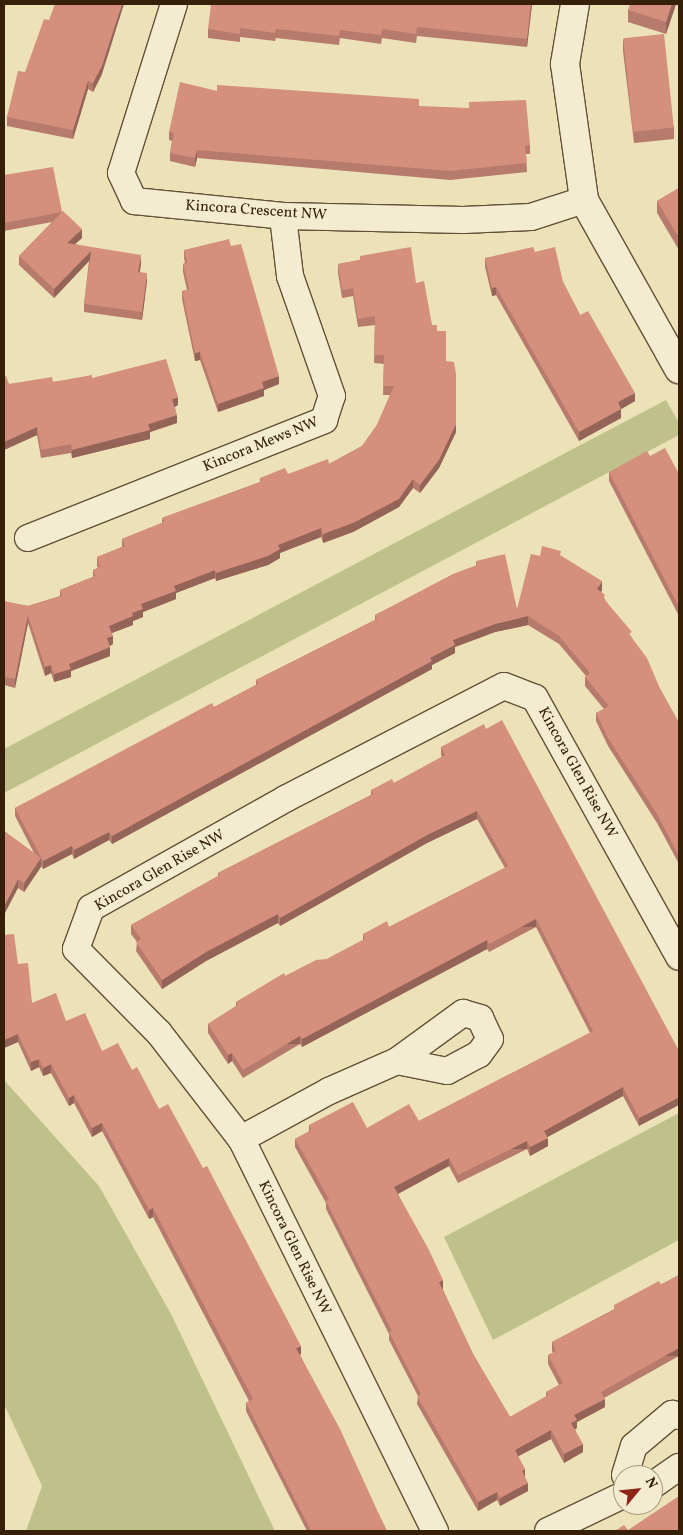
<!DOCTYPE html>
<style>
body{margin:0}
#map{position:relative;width:683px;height:1535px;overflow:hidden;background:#ede1b8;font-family:Vollkorn,serif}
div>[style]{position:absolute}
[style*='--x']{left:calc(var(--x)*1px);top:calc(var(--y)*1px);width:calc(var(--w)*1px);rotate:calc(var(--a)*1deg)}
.green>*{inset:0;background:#bfc18a}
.roads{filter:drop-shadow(1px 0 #645035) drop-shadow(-1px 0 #645035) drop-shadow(0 1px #645035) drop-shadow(0 -1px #645035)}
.minor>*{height:26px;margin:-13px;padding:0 13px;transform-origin:13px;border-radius:13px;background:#f3ecd1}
.tertiary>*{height:28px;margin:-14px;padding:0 14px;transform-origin:14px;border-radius:14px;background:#f3ecd1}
.wall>*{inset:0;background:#b67b6c}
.shaded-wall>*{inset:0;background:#946458;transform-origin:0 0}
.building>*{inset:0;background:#d48f7d;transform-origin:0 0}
span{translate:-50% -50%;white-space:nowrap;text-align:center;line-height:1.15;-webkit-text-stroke:4.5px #f3ecd1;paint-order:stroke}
.street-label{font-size:15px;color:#362009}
.frame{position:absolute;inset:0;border:5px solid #362009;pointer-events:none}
.north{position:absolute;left:613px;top:1465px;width:50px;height:50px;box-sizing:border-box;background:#f3ecd1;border:1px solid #a79a81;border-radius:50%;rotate:62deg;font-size:14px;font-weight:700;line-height:20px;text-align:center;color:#362009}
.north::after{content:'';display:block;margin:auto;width:18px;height:22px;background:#8f2418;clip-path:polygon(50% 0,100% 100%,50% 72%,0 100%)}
</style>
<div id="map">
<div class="green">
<div style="clip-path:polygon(666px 400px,679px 423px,679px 435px,4px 793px,4px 749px)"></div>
<div style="clip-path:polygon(4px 1080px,99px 1186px,171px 1314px,275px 1531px,26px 1531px,42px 1486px,4px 1404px)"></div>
<div style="clip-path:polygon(679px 1113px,679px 1240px,493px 1340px,444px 1237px)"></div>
</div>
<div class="roads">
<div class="minor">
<div style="--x:174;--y:4;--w:177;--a:107.4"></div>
<div style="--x:121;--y:173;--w:31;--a:65"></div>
<div style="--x:134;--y:201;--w:150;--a:5.7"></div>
<div style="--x:283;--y:216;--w:180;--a:1.3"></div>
<div style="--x:463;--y:220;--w:68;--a:-2.5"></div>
<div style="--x:531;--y:217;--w:56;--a:-17.8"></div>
<div style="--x:28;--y:538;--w:319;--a:-21.7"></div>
<div style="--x:324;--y:420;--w:25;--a:-72"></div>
<div style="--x:332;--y:396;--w:127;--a:-109.3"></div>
<div style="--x:290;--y:276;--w:60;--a:-96.7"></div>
<div style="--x:241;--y:1139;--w:100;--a:-28.6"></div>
<div style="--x:329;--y:1091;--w:74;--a:-23.8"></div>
<div style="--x:397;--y:1061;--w:82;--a:-36"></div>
<div style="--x:463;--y:1013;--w:18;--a:16"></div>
<div style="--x:480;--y:1018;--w:23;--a:65"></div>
<div style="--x:490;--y:1039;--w:19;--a:126"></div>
<div style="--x:479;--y:1054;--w:36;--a:152"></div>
<div style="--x:447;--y:1071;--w:51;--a:-168.7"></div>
<div style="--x:625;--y:1475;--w:30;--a:-73"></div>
<div style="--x:634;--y:1446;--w:50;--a:-40.1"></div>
<div style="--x:672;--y:1414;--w:7;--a:16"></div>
<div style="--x:653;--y:1485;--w:32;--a:-35"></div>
<div style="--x:435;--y:1531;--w:437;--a:-116.3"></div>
<div style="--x:241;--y:1139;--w:134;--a:-127.7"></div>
<div style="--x:159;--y:1033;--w:118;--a:-134.7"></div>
<div style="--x:76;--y:949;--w:44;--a:-69.9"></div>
<div style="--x:91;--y:908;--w:223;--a:-29.3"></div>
<div style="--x:285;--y:799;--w:246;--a:-27.3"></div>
<div style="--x:504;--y:686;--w:33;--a:21"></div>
<div style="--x:535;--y:698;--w:296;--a:60.9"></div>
<div style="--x:548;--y:1531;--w:83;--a:-25.6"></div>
</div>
<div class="tertiary">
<div style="--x:575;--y:4;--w:61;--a:99.5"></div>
<div style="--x:565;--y:64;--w:137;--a:82"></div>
<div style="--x:584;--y:200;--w:194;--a:60.7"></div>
</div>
</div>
<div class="wall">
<div style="clip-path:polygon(532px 4px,527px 47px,417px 36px,416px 43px,382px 38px,381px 44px,340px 38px,339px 45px,276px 38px,275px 41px,240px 37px,240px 42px,208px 38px,208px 29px)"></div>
<div style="clip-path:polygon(676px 4px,666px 34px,628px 22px,628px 10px)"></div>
<div style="clip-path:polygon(623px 39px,674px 127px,674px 139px,634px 143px,623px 51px)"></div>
<div style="clip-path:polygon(25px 72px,102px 74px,93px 92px,88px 89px,73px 139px,7px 126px,7px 117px)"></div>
<div style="clip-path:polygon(217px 91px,419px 106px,530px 145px,530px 154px,526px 154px,527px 172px,450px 180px,197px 158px,195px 167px,170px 161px,170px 153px,172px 141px,169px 140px,169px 132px)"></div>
<div style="clip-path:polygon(4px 175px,62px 212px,82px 238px,75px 244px,141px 263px,140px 272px,147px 281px,142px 320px,84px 312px,84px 304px,89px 261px,54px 298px,19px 265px,19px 256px,52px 222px,4px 231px)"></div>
<div style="clip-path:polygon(679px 188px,679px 250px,657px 213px,657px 201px)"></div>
<div style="clip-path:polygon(231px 246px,279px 384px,264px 390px,264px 396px,218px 412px,200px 360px,195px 361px,182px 299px,182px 291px,187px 290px,183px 272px,183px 264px,185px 263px,184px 258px,184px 250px)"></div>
<div style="clip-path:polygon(535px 252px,563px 282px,580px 315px,635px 401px,621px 409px,621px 418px,579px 441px,496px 295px,492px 296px,485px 267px,485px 258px)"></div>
<div style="clip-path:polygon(360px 256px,416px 283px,432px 325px,437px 331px,446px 362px,456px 432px,439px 468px,420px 493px,413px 488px,399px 507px,353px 532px,323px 543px,321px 537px,280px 553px,280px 558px,268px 565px,216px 581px,215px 578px,176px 593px,176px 599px,143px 612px,143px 617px,133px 621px,133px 625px,112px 633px,113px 644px,110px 646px,110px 656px,71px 671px,71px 677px,54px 682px,51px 673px,45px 676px,28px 623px,15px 688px,4px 685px,4px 600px,7px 602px,28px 606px,60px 596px,60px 590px,93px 577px,93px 570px,98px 568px,97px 566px,97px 557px,122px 547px,122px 539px,162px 523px,162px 518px,260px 482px,260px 478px,288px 474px,329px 464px,362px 446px,377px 425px,390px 395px,383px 395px,384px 364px,374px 363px,375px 325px,358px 327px,353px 296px,342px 298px,338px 273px,338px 264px,360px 260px)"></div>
<div style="clip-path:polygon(4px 377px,9px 384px,53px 382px,92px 378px,178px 405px,175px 407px,177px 423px,150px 432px,150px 439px,72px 458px,71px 453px,41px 458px,37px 435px,4px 450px)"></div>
<div style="clip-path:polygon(650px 456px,679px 474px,679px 616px,609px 481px,609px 472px)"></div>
<div style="clip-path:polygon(540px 556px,561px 556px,602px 590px,601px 592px,605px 600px,632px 638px,679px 723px,679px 864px,657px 823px,608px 746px,596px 721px,596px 713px,604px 709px,585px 686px,585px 677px,586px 676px,559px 644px,528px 625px,495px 632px,455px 647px,455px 653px,432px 665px,432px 669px,112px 844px,109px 840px,74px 859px,72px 854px,43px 869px,41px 866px,24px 892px,18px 888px,4px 831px,34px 853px,15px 816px,15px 808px,214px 707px,256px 685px,256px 680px,375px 620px,375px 615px,476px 566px,476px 561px,517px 609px)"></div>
<div style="clip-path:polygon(486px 729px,679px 1051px,639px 1126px,623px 1096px,547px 1137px,548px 1146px,530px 1156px,527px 1149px,458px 1183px,449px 1166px,398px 1194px,473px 1354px,510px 1417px,546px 1397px,546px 1392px,559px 1385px,548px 1364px,548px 1355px,553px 1353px,552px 1351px,552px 1342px,679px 1275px,679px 1356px,604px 1398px,605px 1407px,577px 1422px,577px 1428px,575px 1429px,583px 1452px,564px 1463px,551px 1439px,518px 1456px,525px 1478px,528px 1491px,500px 1506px,497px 1500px,478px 1511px,417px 1404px,418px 1396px,389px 1340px,389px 1334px,326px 1209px,326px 1203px,295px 1147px,295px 1139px,309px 1132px,309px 1125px,367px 1128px,419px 1121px,590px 1033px,536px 927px,489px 952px,487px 949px,302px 1047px,300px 1044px,243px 1078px,232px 1061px,228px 1064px,208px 1033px,208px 1024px,236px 1006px,236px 1002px,285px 976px,327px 959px,363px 940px,363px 934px,389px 927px,505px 868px,477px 819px,427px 843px,280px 926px,278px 923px,206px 961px,162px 989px,136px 951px,137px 942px,131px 934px,131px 925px,218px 876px,218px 873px,371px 795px,371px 790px,394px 783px,442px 757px,441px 755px,441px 747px)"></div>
<div style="clip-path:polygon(4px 935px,18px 964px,32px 1003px,66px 1021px,102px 1051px,132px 1070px,159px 1109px,301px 1354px,300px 1355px,387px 1531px,307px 1531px,246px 1411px,246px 1403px,249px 1401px,153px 1217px,149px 1219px,102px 1131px,92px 1137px,74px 1103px,69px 1106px,51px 1073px,43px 1076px,39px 1067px,31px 1071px,18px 1042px,4px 1048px)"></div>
</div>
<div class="shaded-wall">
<div style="clip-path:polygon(122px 4px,124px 4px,102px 74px,93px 92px,93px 83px)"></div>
<div style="clip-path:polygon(531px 4px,532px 4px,527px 47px,527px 39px)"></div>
<div style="clip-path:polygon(672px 4px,676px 4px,666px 34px,666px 22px)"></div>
<div style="clip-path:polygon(88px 81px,88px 89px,73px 139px,73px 130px)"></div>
<div style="clip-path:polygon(197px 150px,197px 158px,195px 167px,195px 158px)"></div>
<div style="clip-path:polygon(82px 229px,82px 238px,67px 251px,67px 243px)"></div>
<div style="clip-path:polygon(91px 251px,91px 259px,54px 298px,54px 289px)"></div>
<div style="clip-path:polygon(141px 255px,141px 263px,138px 281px,138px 272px)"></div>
<div style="clip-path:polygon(147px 273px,147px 281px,142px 320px,142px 312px)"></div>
<div style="clip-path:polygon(496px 287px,496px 295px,492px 296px,492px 288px)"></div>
<div style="clip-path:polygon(200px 352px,200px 360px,195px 361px,195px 353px)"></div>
<div style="clip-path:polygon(279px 376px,279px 384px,264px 390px,264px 396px,218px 412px,218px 404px,262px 382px)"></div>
<div style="clip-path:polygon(635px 393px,635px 401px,618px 411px,618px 402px)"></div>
<div style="clip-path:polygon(178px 397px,178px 405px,172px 408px,172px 399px)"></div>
<div style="clip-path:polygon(621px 409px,621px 418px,579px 441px,579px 432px)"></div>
<div style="clip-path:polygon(177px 415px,177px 423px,150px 432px,150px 439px,72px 458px,72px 450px)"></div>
<div style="clip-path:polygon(456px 424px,456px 432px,439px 468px,420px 493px,420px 485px)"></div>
<div style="clip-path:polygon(37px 427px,37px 435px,4px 450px,4px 442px)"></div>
<div style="clip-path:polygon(413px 479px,413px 488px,399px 507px,353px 532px,323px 543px,323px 534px)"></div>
<div style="clip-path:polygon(321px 528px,321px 537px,280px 553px,280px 558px,268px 565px,216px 581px,216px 573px,278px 545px)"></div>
<div style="clip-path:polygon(215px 570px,215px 578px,176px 593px,176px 599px,143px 612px,143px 617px,133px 621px,133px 625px,109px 634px,109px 626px,132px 613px,141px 604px,174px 586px)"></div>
<div style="clip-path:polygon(602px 581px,602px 590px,597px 598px,597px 589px)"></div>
<div style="clip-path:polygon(28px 615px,28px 623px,15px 688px,15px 679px)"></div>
<div style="clip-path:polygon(528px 616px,528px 625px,495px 632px,455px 647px,455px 653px,432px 665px,432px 669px,112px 844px,112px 836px,430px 658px,453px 640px,495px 624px)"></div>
<div style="clip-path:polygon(113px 636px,113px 644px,107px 647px,107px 638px)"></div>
<div style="clip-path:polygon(110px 647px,110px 656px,71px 671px,71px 677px,54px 682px,54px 674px,69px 664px)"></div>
<div style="clip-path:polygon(51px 665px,51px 673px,45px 676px,45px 667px)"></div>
<div style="clip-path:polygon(477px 811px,477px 819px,427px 843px,280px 926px,280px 918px,427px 835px)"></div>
<div style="clip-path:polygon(109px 832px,109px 840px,74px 859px,74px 850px)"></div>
<div style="clip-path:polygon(72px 846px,72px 854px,43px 869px,43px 861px)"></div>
<div style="clip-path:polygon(41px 858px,41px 867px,24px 892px,24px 883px)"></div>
<div style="clip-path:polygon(18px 879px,18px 888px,4px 915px,4px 906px)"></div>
<div style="clip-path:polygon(278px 914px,278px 923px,206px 961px,162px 989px,162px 980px,206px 952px)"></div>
<div style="left:536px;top:919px;width:8px;height:53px;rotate:90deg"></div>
<div style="clip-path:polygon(487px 940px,487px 949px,302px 1047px,302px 1039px)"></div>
<div style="clip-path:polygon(18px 1034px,18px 1042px,4px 1048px,4px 1040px)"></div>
<div style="left:300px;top:1036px;width:8px;height:66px;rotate:90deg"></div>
<div style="clip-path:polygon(232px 1053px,232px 1061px,228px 1064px,228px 1055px)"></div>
<div style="clip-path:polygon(39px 1059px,39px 1067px,31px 1071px,31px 1062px)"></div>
<div style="clip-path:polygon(51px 1064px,51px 1073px,43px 1076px,43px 1068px)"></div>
<div style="clip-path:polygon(623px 1087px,623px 1096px,544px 1139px,544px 1131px)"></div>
<div style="clip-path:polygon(74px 1095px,74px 1103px,69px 1106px,69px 1098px)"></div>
<div style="clip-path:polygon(679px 1097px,679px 1105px,639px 1126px,639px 1118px)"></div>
<div style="clip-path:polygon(102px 1123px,102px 1131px,92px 1137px,92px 1128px)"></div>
<div style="clip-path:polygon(548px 1138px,548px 1146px,530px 1156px,530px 1147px)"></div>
<div style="left:527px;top:1141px;width:8px;height:77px;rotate:90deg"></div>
<div style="clip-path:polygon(449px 1158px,449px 1166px,394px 1196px,394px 1187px)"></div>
<div style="clip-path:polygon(153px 1208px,153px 1217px,149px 1219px,149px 1210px)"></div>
<div style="clip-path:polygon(443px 1280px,443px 1289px,439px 1291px,439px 1282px)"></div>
<div style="clip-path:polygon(301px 1346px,301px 1354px,296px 1357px,296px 1348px)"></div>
<div style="left:679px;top:1348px;width:8px;height:90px;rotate:90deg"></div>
<div style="clip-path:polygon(605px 1399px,605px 1407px,577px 1422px,577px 1428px,571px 1431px,571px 1423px,574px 1415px)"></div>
<div style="clip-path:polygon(551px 1430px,551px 1439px,515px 1458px,515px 1450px)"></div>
<div style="clip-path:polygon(583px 1444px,583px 1452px,564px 1463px,564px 1454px)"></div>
<div style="clip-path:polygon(525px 1469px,525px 1478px,522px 1471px)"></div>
<div style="clip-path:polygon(528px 1483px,528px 1491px,500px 1506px,500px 1498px)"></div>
<div style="clip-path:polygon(497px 1492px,497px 1500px,478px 1511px,478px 1502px)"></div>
</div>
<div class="building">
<div style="clip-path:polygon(55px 4px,122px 4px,102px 66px,93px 83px,88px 81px,73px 130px,7px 117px,18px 71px,25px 72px,44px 19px,49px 20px)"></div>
<div style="clip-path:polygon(211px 4px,531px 4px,527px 39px,417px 27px,416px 34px,382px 29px,381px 35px,340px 30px,339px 36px,276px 29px,275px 33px,240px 28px,240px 34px,208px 29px)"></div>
<div style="clip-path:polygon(630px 4px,672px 4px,666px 22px,628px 10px)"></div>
<div style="left:664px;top:34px;width:94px;height:41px;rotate:84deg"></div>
<div style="clip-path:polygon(180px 82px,217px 91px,217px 85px,419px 99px,419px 106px,469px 108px,469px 102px,526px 100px,530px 145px,525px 146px,527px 163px,450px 171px,197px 150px,195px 158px,170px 153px,174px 133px,169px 132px)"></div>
<div style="clip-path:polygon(53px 167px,62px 212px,4px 223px,4px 175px)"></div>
<div style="clip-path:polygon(679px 188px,679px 238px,657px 201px)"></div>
<div style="clip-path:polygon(63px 211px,82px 229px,67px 243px,141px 255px,138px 272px,147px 273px,142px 312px,84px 304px,91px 251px,54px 289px,19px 256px)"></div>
<div style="clip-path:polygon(229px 239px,231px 246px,241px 244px,279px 376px,262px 382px,264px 388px,218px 404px,200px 352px,195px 353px,182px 291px,189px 289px,183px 264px,187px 263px,184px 250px)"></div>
<div style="clip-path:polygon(411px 247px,416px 283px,424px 281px,432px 325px,437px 325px,437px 331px,446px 331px,446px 361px,454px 362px,456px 374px,456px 424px,439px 460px,420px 485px,413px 479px,399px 499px,353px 523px,323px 534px,321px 528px,278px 545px,280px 549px,268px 556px,216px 573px,215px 570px,174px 586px,176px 591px,141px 604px,143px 609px,132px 613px,133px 616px,109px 626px,113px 636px,107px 638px,110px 647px,69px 664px,71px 669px,54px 674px,51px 665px,45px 667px,28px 615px,15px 679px,4px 677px,4px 600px,7px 602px,28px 606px,62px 596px,60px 590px,95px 576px,93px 570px,100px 567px,97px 557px,125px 546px,122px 539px,164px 522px,162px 518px,261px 482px,260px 478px,285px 468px,288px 474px,328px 459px,329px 464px,362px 446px,377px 425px,394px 386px,383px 386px,384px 355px,374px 355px,375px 316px,358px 319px,353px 288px,342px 290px,338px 264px,360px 260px,360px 256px)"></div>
<div style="clip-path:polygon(533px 247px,535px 252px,555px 247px,563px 282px,580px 315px,588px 311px,635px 393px,618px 402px,621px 409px,579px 432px,496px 287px,492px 288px,485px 258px)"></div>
<div style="clip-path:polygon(166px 359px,178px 397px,172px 399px,177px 415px,148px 424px,150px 430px,72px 450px,71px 444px,41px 450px,37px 427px,4px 442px,4px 377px,6px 376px,9px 384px,52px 377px,53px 382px,92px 375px,92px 378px)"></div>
<div style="clip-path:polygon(665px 448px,679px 474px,679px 607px,609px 472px,647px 451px,650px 456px)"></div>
<div style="clip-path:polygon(542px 546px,561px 551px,560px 555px,602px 581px,597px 589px,605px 595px,603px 598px,632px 632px,629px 634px,647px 658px,661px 691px,679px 723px,679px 856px,657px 814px,608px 738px,596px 713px,609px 706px,585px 677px,590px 673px,559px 636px,528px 616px,495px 624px,453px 640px,455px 645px,430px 658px,432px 661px,112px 836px,109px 832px,74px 850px,72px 846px,43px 861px,15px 808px,212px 703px,214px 707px,258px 684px,256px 680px,377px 619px,375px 615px,453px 574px,477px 565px,476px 561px,505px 554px,517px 609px,531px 554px,540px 556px)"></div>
<div style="clip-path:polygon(502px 720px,679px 1051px,679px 1097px,639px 1118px,623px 1087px,544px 1131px,548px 1138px,530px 1147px,527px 1141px,458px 1175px,449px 1158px,394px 1187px,429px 1250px,443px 1280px,439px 1282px,473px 1354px,510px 1417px,548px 1395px,546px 1392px,563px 1383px,548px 1355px,556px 1351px,552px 1342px,614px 1310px,614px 1305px,659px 1281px,661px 1285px,679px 1275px,679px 1348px,601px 1392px,605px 1399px,574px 1415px,577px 1420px,571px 1423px,583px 1444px,564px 1454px,551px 1430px,515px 1450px,525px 1469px,522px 1471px,528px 1483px,500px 1498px,497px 1492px,478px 1502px,417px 1396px,421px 1394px,389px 1332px,392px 1331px,326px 1201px,329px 1199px,295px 1139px,311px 1130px,309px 1125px,353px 1102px,367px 1128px,409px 1104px,419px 1121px,593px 1031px,536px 919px,489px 944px,487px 940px,302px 1039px,300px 1036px,243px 1070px,232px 1053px,228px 1055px,208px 1024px,238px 1005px,236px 1002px,284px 973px,285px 976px,316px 960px,327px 959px,365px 939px,363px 934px,387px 921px,389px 927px,508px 866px,477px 811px,427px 835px,280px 918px,278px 914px,206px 952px,162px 980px,136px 942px,141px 939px,131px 925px,220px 875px,218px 873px,373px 794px,371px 790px,392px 779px,394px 783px,445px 755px,441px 747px,484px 724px,486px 729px)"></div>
<div style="clip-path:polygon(4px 831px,41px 858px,24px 883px,18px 879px,4px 906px)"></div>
<div style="clip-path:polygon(14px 934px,18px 964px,28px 963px,32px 1003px,56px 993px,66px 1021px,85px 1013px,102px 1051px,118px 1043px,132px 1070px,137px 1067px,159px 1109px,168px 1104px,203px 1168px,207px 1166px,301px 1346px,296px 1348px,340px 1429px,382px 1521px,387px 1531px,311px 1531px,246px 1403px,253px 1399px,153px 1208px,149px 1210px,102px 1123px,92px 1128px,74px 1095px,69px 1098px,51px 1064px,43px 1068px,39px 1059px,31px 1062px,18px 1034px,4px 1040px,4px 935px)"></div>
<div style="clip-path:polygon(679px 1496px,679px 1531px,615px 1531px,624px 1525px,628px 1530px)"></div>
</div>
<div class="street-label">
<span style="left:256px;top:211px;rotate:4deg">Kincora Crescent NW</span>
<span style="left:261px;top:445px;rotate:-22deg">Kincora Mews NW</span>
<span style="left:577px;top:773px;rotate:61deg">Kincora Glen Rise NW</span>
<span style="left:160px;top:871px;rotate:-30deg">Kincora Glen Rise NW</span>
<span style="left:294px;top:1248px;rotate:64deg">Kincora Glen Rise NW</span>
</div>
<div class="frame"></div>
<div class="north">N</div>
</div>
